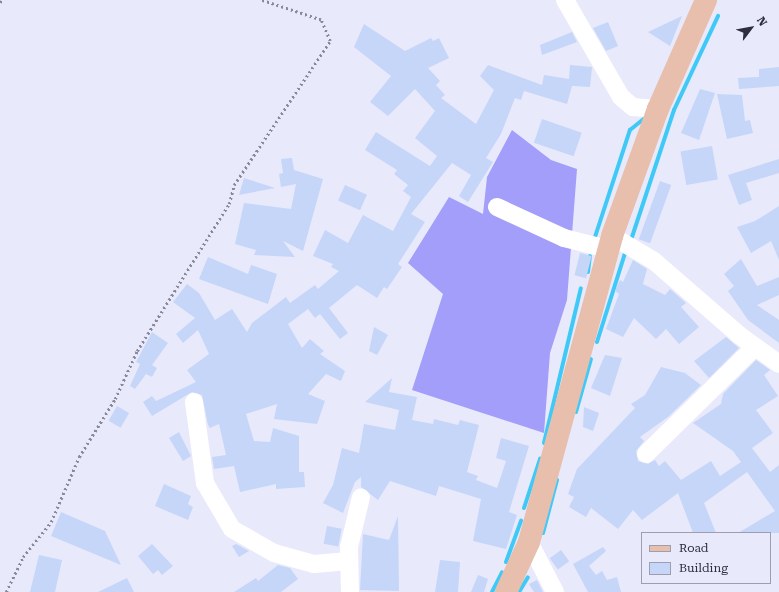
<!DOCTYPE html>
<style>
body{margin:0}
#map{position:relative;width:779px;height:592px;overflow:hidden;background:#e9e9fc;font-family:"Roboto Serif",serif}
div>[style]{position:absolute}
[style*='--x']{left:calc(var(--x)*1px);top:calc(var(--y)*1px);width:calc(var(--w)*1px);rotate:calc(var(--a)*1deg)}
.forest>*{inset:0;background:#a39ef9}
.stream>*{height:4px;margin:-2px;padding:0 2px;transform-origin:2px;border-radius:2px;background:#3fc9f7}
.building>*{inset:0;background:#c5d6f9;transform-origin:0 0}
.path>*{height:2.5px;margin-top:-1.25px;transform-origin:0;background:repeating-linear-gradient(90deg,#8a899b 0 2px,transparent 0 5px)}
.minor>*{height:18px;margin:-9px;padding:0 9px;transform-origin:9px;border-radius:9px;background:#fff}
.major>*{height:22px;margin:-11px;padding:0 11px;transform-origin:11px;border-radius:11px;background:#e8beac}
span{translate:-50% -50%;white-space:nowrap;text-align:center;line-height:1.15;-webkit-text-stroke:3px #e9e9fc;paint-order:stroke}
.legend{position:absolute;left:641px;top:532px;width:130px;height:52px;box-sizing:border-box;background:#e9e9fc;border:1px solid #9e9eb0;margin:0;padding:5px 7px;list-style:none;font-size:12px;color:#2e2d3f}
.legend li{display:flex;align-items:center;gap:8px;height:20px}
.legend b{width:20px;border:1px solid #9e9eb0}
.north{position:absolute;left:731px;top:8px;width:40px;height:40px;-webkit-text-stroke:3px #e9e9fc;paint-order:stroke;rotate:58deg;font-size:11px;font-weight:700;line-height:16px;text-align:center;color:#2e2d3f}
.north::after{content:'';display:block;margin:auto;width:14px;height:18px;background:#2e2d3f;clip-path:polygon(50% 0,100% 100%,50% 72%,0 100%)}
</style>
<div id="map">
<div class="forest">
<div style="clip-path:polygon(512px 130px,551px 160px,577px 169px,567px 300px,550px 353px,544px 433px,412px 390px,443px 294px,408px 263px,449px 197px,483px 214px,487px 177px)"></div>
</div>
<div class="stream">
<div style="--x:594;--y:240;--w:116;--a:-71.9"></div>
<div style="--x:630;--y:130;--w:21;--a:-39"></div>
<div style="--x:631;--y:240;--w:137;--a:-71.7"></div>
<div style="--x:674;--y:110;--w:104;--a:-64.9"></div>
<div style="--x:588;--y:272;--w:16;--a:-83"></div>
<div style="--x:597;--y:342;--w:93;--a:-72.5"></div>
<div style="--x:576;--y:412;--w:55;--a:-74.2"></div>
<div style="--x:544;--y:443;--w:159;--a:-76.6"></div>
<div style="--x:524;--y:508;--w:52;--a:-71.9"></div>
<div style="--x:543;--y:533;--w:55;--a:-75.2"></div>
<div style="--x:506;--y:562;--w:44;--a:-69.9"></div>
<div style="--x:492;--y:592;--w:22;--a:-63"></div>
<div style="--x:519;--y:592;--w:17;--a:-59"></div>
</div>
<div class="building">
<div style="clip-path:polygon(682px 16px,670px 46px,648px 32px)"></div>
<div style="clip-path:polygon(608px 22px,618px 46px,606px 51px,593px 28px)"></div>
<div style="clip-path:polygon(364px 24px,405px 51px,431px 38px,433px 41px,439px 38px,449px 58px,428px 68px,440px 81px,436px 85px,445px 95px,441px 98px,476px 124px,494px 90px,480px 76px,488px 65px,542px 85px,544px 75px,569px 79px,570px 65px,592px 67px,590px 87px,572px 86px,567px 104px,524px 91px,521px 100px,515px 98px,501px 134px,486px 158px,493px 162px,468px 202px,459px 196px,471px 175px,452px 163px,411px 214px,425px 222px,398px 264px,402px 267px,387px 289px,384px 287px,377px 298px,357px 285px,329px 308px,348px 333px,340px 339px,320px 314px,315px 318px,308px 309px,288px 324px,302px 348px,310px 339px,324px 351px,320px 354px,345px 371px,341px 381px,326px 374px,308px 394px,325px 401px,317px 424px,274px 419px,277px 404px,246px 414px,254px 441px,270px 442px,273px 428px,299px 436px,299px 472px,304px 472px,305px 487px,276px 489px,276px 484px,240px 492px,234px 466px,214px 469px,212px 457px,226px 455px,219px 424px,210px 428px,208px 425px,202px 395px,192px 392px,152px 416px,143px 402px,152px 396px,156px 401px,196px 382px,187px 370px,209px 354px,198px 330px,183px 343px,176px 334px,195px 318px,173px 302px,187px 284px,199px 293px,215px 320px,232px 309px,247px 332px,252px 323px,286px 297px,290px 303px,315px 285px,318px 289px,339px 271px,331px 267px,333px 264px,313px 256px,325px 230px,348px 243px,363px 215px,393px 231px,411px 197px,403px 191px,408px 185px,394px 174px,397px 170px,365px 150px,376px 132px,430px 166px,437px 156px,415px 138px,435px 111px,415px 89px,388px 116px,370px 102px,391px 76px,354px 47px)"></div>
<div style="clip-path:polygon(572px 32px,577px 42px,542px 55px,540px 45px)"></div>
<div style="clip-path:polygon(779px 67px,779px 86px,739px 89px,738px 78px,759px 77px,759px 69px)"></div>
<div style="clip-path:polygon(700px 89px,715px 93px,699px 140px,681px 133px)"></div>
<div style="clip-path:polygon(717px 94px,742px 95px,745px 121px,750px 120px,753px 133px,727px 139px)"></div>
<div style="left:542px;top:119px;width:42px;height:25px;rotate:19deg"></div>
<div style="left:712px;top:146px;width:34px;height:32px;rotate:80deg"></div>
<div style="clip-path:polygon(292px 158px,294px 170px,323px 179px,303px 251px,283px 241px,295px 257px,254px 255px,256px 250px,235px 244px,244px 203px,291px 209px,296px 184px,281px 187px,279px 174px,283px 173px,281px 159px)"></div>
<div style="clip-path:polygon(779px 159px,779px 173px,746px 183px,752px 200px,739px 205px,728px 175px)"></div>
<div style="clip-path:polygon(244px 178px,275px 188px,239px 195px)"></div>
<div style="left:660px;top:181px;width:12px;height:62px;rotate:20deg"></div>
<div style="left:345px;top:185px;width:24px;height:17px;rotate:24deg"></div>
<div style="clip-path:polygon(779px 206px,779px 260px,771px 241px,751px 253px,737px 227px,755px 221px)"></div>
<div style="left:580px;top:253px;width:12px;height:23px;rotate:14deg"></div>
<div style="clip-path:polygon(208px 257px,248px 274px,251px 265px,277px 274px,268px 304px,199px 279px)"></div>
<div style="clip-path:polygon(741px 259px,757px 286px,779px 277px,779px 295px,757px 305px,779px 320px,779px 343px,748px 320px,728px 291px,734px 286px,724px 274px)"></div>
<div style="clip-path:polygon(633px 260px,647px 269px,643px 284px,665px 295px,670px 289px,686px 303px,681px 307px,699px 327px,679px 344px,666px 329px,656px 339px,634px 318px,623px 337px,606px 329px,619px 294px,615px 291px,620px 280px,623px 282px)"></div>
<div style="clip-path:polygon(374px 327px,388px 335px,377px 355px,369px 351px)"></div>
<div style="clip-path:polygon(152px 332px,168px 343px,152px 365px,157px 368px,152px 377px,146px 374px,135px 389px,130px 386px,140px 364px,136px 362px)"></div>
<div style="clip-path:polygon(726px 337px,739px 348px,709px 378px,694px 361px)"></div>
<div style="clip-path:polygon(605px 355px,622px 358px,610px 396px,591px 388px)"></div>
<div style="clip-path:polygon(756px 360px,770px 370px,764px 375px,778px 396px,756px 410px,773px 433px,752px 448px,770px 472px,779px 465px,779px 533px,738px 533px,775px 511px,747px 472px,704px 503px,716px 533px,693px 533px,678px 493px,642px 520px,633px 510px,618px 529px,591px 508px,586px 517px,569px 507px,574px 497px,568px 494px,577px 469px,635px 408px,631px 404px,645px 395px,661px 367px,685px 373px,701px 385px,668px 417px,640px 437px,644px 441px,636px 451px,638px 461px,648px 464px,655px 460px,659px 466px,665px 461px,681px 480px,711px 461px,720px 476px,741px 462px,733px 451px,693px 423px,721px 404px,723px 394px)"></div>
<div style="clip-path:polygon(392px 378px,389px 392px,417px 397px,412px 420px,433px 424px,434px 419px,458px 425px,460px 420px,479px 425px,467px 472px,478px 476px,476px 480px,497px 488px,506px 461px,496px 458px,501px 438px,529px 446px,509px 512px,517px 515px,506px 549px,473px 541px,481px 499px,439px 486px,436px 496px,390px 481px,378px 500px,361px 487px,361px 477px,355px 482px,343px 513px,323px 503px,333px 485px,342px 448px,359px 453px,364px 424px,395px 430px,399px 410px,365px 402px)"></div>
<div style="left:117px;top:406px;width:14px;height:17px;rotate:30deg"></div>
<div style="clip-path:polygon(584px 407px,599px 413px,593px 431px,583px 427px)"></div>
<div style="clip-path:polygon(179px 432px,191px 456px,183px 461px,169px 438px)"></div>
<div style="clip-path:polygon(164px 484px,191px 496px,188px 504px,193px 507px,188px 520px,155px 506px)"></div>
<div style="clip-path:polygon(61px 512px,105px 531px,121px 565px,51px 536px)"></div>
<div style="clip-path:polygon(398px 516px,399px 591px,360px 590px,363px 534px,389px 540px)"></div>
<div style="left:327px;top:526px;width:15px;height:18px;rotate:11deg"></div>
<div style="clip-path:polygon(152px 544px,173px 566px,162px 575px,158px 570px,153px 574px,138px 556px)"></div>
<div style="clip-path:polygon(236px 544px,249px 551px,239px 557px,232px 546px)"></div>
<div style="clip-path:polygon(603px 547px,606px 551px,589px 566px,596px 575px,602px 571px,607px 580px,617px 577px,621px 592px,588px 592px,573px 564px)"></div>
<div style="left:561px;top:550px;width:14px;height:14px;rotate:54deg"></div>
<div style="clip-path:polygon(39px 555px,62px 560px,55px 592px,30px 592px)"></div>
<div style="clip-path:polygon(440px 560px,460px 562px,458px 592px,435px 592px)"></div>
<div style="clip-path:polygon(278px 565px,290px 568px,298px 579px,281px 592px,234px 592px,256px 578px,258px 581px)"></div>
<div style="clip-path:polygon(478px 575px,488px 579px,484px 592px,471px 592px)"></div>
<div style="clip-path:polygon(127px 578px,134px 592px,98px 592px)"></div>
<div style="clip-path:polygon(537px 580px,543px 592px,534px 592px,529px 584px)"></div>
</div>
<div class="path">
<div style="--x:0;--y:2;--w:4;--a:-27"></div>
<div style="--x:6;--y:592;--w:39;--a:-64"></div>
<div style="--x:23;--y:557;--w:45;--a:-51.3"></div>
<div style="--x:51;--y:522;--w:71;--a:-66.7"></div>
<div style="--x:79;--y:457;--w:68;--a:-58.2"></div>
<div style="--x:115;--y:399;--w:53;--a:-65.4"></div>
<div style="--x:137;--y:351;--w:173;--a:-58"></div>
<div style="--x:229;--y:204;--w:20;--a:-75"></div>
<div style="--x:234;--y:185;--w:173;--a:-56.3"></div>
<div style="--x:330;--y:41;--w:23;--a:-113"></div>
<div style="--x:321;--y:20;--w:63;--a:-161.6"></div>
</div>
<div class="minor">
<div style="--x:565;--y:0;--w:112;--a:60"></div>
<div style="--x:621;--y:97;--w:16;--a:40"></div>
<div style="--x:633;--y:107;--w:25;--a:5"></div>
<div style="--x:497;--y:207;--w:74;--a:24.8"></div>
<div style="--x:564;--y:238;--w:45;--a:14"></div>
<div style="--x:612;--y:236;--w:49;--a:30.8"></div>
<div style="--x:654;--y:261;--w:113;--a:41"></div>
<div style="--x:739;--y:335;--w:49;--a:35.9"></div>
<div style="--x:194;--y:402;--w:82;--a:82.3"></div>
<div style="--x:205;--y:483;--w:53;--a:59.6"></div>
<div style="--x:232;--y:529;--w:48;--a:29.7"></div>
<div style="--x:274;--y:553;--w:41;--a:15.4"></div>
<div style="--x:314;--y:564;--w:35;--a:-5"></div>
<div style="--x:646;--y:454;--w:153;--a:-44.5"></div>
<div style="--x:529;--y:542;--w:56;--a:62.5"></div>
<div style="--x:350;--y:592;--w:45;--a:-91.3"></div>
<div style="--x:349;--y:547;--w:51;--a:-76.5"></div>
</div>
<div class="major">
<div style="--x:506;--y:592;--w:55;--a:-65.3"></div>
<div style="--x:529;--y:542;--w:317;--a:-74.8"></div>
<div style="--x:612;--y:236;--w:135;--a:-70.1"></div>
<div style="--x:658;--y:109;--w:119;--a:-66.2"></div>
</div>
<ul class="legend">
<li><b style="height:5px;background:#e8beac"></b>Road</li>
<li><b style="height:11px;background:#c5d6f9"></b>Building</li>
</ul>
<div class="north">N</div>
</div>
